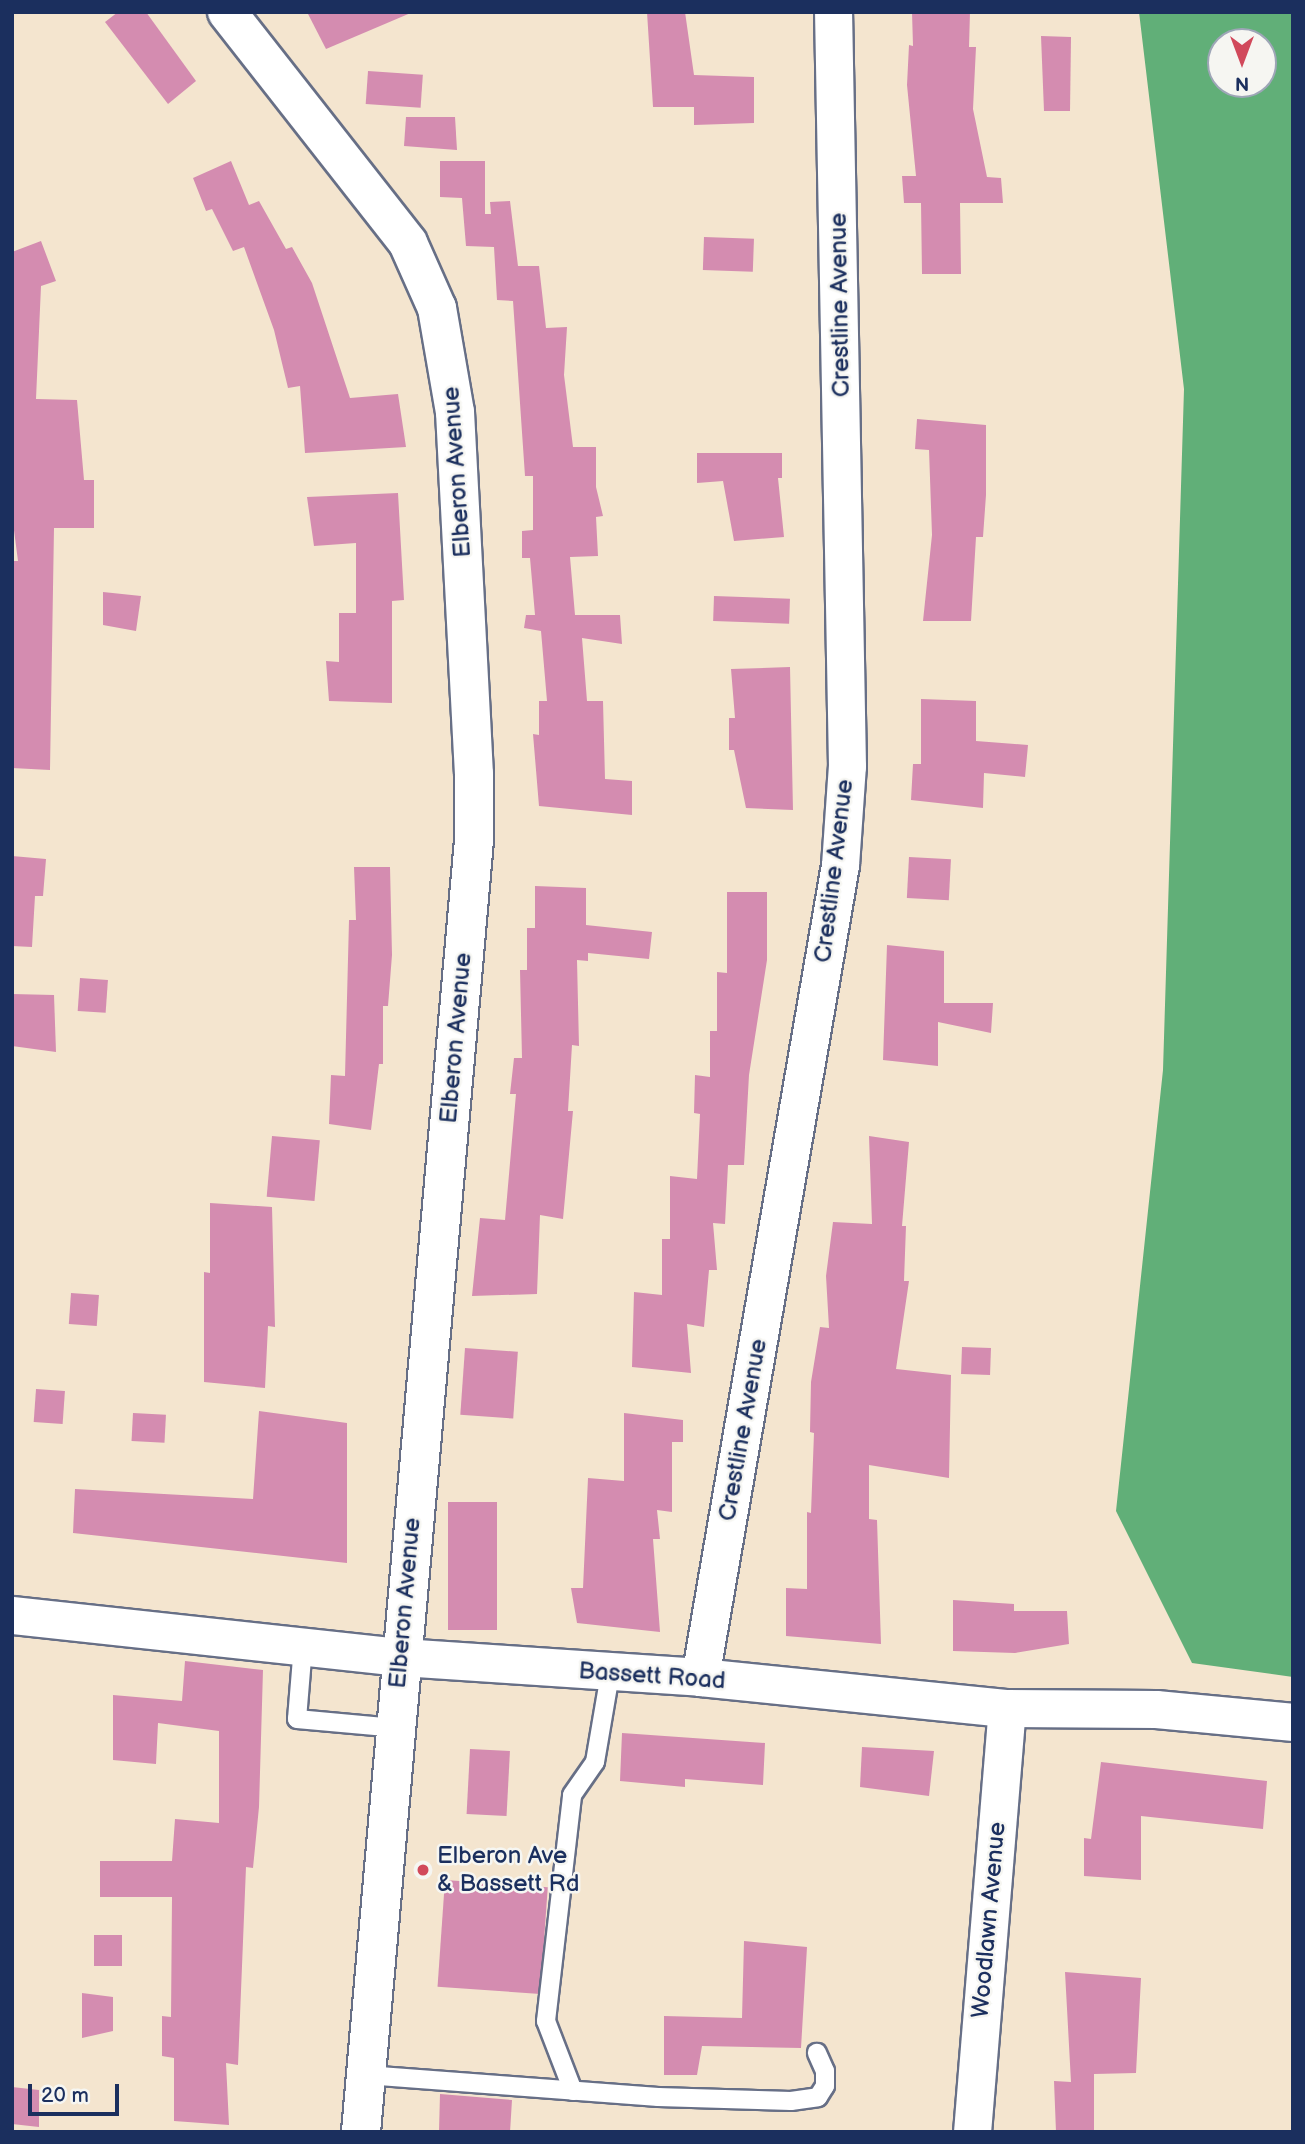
<!DOCTYPE html>
<style>
body{margin:0}
#map{position:relative;width:1305px;height:2144px;overflow:hidden;background:#f4e5cf;font-family:"Balsamiq Sans",sans-serif}
div>[style]{position:absolute}
[style*='--x']{left:calc(var(--x)*1px);top:calc(var(--y)*1px);width:calc(var(--w)*1px);rotate:calc(var(--a)*1deg)}
.forest>*{inset:0;background:#61af78}
.building>*{inset:0;background:#d48cb0;transform-origin:0 0}
.roads{filter:drop-shadow(2px 0 #676f86) drop-shadow(-2px 0 #676f86) drop-shadow(0 2px #676f86) drop-shadow(0 -2px #676f86)}
.service>*{height:18px;margin:-9px;padding:0 9px;transform-origin:9px;border-radius:9px;background:#fff}
.minor>*{height:37px;margin:-18.5px;padding:0 18.5px;transform-origin:18.5px;border-radius:18.5px;background:#fff}
.tertiary>*{height:38px;margin:-19px;padding:0 19px;transform-origin:19px;border-radius:19px;background:#fff}
.dots>*{width:19px;height:19px;translate:-50% -50%;box-sizing:border-box;border:4px solid #f6f6f2;border-radius:50%}
span{translate:-50% -50%;white-space:nowrap;text-align:center;line-height:1.15;-webkit-text-stroke:5px #f6f6f2;paint-order:stroke}
.street-label{font-size:24px;color:#1b2f5e}
.poi-label{font-size:24px;color:#1b2f5e}
.left{translate:0 -50%;text-align:left}
.frame{position:absolute;inset:0;border:14px solid #1b2f5e;pointer-events:none}
.north{position:absolute;left:1207px;top:28px;width:70px;height:70px;box-sizing:border-box;background:#f6f6f2;border:2px solid #9ea6b7;border-radius:50%;rotate:180deg;font-size:19px;font-weight:700;line-height:28px;text-align:center;color:#1b2f5e}
.north::after{content:'';display:block;margin:auto;width:24px;height:32px;background:#d1495b;clip-path:polygon(50% 0,100% 100%,50% 72%,0 100%)}
.scale{position:absolute;left:28px;top:2084px;width:91px;height:32px;box-sizing:border-box;border:4px solid #1b2f5e;border-top:0;padding-left:9px;font-size:21px;line-height:24px;white-space:nowrap;color:#1b2f5e;-webkit-text-stroke:5px #f6f6f2;paint-order:stroke}
</style>
<div id="map">
<div class="forest">
<div style="clip-path:polygon(evenodd,1139px 12px,1293px 12px,1293px 1677px,1192px 1663px,1116px 1511px,1163px 1070px,1184px 389px,1139px 12px,1221px 42px,1263px 42px,1263px 84px,1221px 84px,1221px 42px)"></div>
</div>
<div class="building">
<div style="clip-path:polygon(118px 12px,146px 12px,196px 81px,168px 104px,105px 22px)"></div>
<div style="clip-path:polygon(307px 12px,413px 12px,326px 49px)"></div>
<div style="clip-path:polygon(647px 12px,685px 12px,694px 75px,754px 77px,754px 123px,694px 125px,694px 107px,653px 107px)"></div>
<div style="clip-path:polygon(912px 12px,970px 12px,969px 47px,976px 47px,973px 109px,987px 177px,1001px 178px,1003px 203px,960px 203px,961px 274px,922px 274px,921px 203px,904px 203px,902px 176px,916px 176px,907px 85px,909px 45px,913px 46px)"></div>
<div style="clip-path:polygon(1041px 36px,1071px 37px,1070px 111px,1044px 111px)"></div>
<div style="left:368px;top:71px;width:55px;height:33px;rotate:4deg"></div>
<div style="clip-path:polygon(406px 117px,455px 117px,457px 150px,404px 146px)"></div>
<div style="clip-path:polygon(231px 161px,249px 205px,259px 201px,286px 249px,292px 247px,312px 283px,350px 398px,398px 394px,406px 447px,305px 453px,300px 386px,288px 388px,274px 330px,244px 247px,233px 251px,212px 209px,206px 211px,193px 178px)"></div>
<div style="clip-path:polygon(440px 161px,485px 161px,485px 214px,491px 214px,490px 202px,510px 201px,518px 266px,539px 266px,546px 328px,567px 327px,564px 375px,573px 447px,596px 447px,596px 487px,603px 516px,596px 517px,598px 556px,570px 557px,575px 615px,620px 615px,622px 644px,582px 638px,587px 701px,603px 701px,605px 779px,632px 781px,632px 815px,539px 806px,533px 734px,539px 735px,539px 701px,547px 701px,541px 631px,524px 628px,526px 615px,535px 615px,530px 558px,522px 558px,522px 531px,533px 530px,533px 476px,525px 476px,513px 301px,497px 300px,494px 247px,466px 246px,462px 198px,440px 197px)"></div>
<div style="left:704px;top:237px;width:50px;height:33px;rotate:2deg"></div>
<div style="clip-path:polygon(41px 241px,56px 281px,41px 286px,36px 399px,77px 400px,84px 480px,94px 480px,94px 528px,54px 528px,50px 770px,12px 768px,12px 561px,18px 561px,12px 515px,12px 252px)"></div>
<div style="clip-path:polygon(917px 419px,986px 425px,986px 495px,983px 537px,976px 537px,971px 621px,923px 621px,932px 535px,929px 450px,915px 449px)"></div>
<div style="clip-path:polygon(697px 453px,782px 453px,782px 478px,778px 478px,784px 537px,734px 541px,723px 481px,697px 483px)"></div>
<div style="clip-path:polygon(398px 493px,404px 600px,392px 601px,392px 703px,329px 701px,326px 661px,339px 662px,339px 613px,356px 613px,356px 543px,314px 546px,307px 497px)"></div>
<div style="clip-path:polygon(103px 592px,141px 596px,136px 631px,103px 625px)"></div>
<div style="left:714px;top:596px;width:76px;height:25px;rotate:2deg"></div>
<div style="clip-path:polygon(790px 667px,793px 810px,746px 808px,734px 750px,729px 750px,729px 718px,735px 718px,731px 669px)"></div>
<div style="clip-path:polygon(921px 699px,976px 701px,976px 741px,1028px 745px,1025px 777px,984px 773px,983px 808px,911px 800px,913px 764px,921px 764px)"></div>
<div style="clip-path:polygon(12px 856px,46px 859px,43px 896px,35px 896px,32px 947px,12px 946px)"></div>
<div style="left:909px;top:857px;width:42px;height:41px;rotate:3deg"></div>
<div style="clip-path:polygon(354px 867px,390px 867px,392px 955px,388px 1006px,383px 1006px,383px 1064px,379px 1064px,371px 1130px,329px 1124px,331px 1075px,345px 1076px,349px 920px,356px 920px)"></div>
<div style="clip-path:polygon(535px 886px,586px 888px,586px 925px,652px 932px,649px 959px,588px 953px,588px 961px,577px 960px,579px 1046px,572px 1045px,568px 1111px,573px 1111px,563px 1219px,540px 1215px,537px 1294px,472px 1296px,480px 1218px,505px 1220px,516px 1094px,510px 1094px,514px 1058px,522px 1058px,520px 970px,527px 970px,527px 928px,535px 928px)"></div>
<div style="clip-path:polygon(727px 892px,767px 892px,767px 960px,749px 1075px,744px 1165px,728px 1165px,725px 1224px,713px 1223px,717px 1270px,709px 1270px,704px 1327px,687px 1324px,691px 1373px,632px 1367px,634px 1292px,662px 1295px,662px 1239px,670px 1239px,670px 1176px,697px 1179px,700px 1114px,694px 1113px,695px 1075px,710px 1077px,710px 1031px,717px 1031px,717px 972px,727px 973px)"></div>
<div style="clip-path:polygon(887px 945px,944px 951px,944px 1003px,993px 1003px,991px 1033px,938px 1022px,938px 1066px,883px 1060px)"></div>
<div style="left:80px;top:978px;width:28px;height:33px;rotate:4deg"></div>
<div style="clip-path:polygon(12px 994px,54px 995px,56px 1052px,12px 1046px)"></div>
<div style="left:272px;top:1136px;width:48px;height:61px;rotate:5deg"></div>
<div style="clip-path:polygon(869px 1136px,909px 1142px,902px 1226px,906px 1226px,904px 1281px,909px 1281px,896px 1369px,951px 1375px,949px 1478px,869px 1465px,869px 1519px,877px 1520px,881px 1644px,786px 1636px,786px 1588px,807px 1589px,807px 1512px,811px 1513px,814px 1433px,810px 1432px,811px 1382px,820px 1327px,829px 1328px,826px 1276px,833px 1222px,872px 1224px)"></div>
<div style="clip-path:polygon(210px 1203px,272px 1207px,275px 1327px,268px 1326px,265px 1388px,204px 1382px,204px 1272px,210px 1273px)"></div>
<div style="left:71px;top:1293px;width:28px;height:31px;rotate:4deg"></div>
<div style="left:962px;top:1347px;width:29px;height:27px;rotate:2deg"></div>
<div style="left:465px;top:1348px;width:53px;height:67px;rotate:4deg"></div>
<div style="left:36px;top:1389px;width:29px;height:33px;rotate:4deg"></div>
<div style="clip-path:polygon(259px 1411px,347px 1423px,347px 1563px,73px 1533px,75px 1489px,253px 1499px)"></div>
<div style="left:133px;top:1413px;width:33px;height:28px;rotate:3deg"></div>
<div style="clip-path:polygon(624px 1413px,683px 1420px,683px 1442px,672px 1442px,672px 1512px,657px 1510px,660px 1539px,653px 1539px,660px 1632px,577px 1623px,571px 1588px,583px 1588px,588px 1478px,624px 1481px)"></div>
<div style="left:448px;top:1502px;width:49px;height:128px"></div>
<div style="clip-path:polygon(953px 1600px,1014px 1604px,1014px 1611px,1067px 1611px,1069px 1644px,1015px 1653px,953px 1651px)"></div>
<div style="clip-path:polygon(185px 1661px,263px 1670px,259px 1807px,253px 1868px,246px 1867px,238px 2065px,226px 2063px,229px 2125px,174px 2121px,174px 2058px,162px 2056px,162px 2016px,171px 2017px,172px 1897px,100px 1897px,100px 1861px,172px 1861px,175px 1819px,219px 1823px,219px 1731px,158px 1723px,156px 1764px,113px 1760px,113px 1695px,182px 1701px)"></div>
<div style="clip-path:polygon(622px 1733px,765px 1743px,763px 1785px,685px 1779px,685px 1787px,620px 1781px)"></div>
<div style="clip-path:polygon(862px 1747px,934px 1751px,929px 1796px,860px 1787px)"></div>
<div style="left:470px;top:1749px;width:40px;height:65px;rotate:3deg"></div>
<div style="clip-path:polygon(1101px 1762px,1267px 1781px,1263px 1829px,1141px 1816px,1141px 1880px,1084px 1876px,1084px 1838px,1091px 1839px)"></div>
<div style="left:445px;top:1880px;width:103px;height:107px;rotate:4deg"></div>
<div style="left:94px;top:1935px;width:28px;height:31px"></div>
<div style="clip-path:polygon(744px 1941px,807px 1947px,801px 2048px,702px 2046px,697px 2075px,664px 2075px,664px 2016px,742px 2018px)"></div>
<div style="clip-path:polygon(1065px 1972px,1141px 1978px,1136px 2073px,1094px 2074px,1094px 2132px,1056px 2132px,1054px 2081px,1071px 2082px)"></div>
<div style="clip-path:polygon(82px 1993px,113px 1997px,113px 2031px,82px 2038px)"></div>
<div style="clip-path:polygon(12px 2087px,39px 2090px,39px 2127px,12px 2124px)"></div>
<div style="clip-path:polygon(440px 2094px,512px 2100px,510px 2132px,439px 2132px)"></div>
</div>
<div class="roads">
<div class="service">
<div style="--x:303;--y:1646;--w:73;--a:94.7"></div>
<div style="--x:297;--y:1719;--w:98;--a:5.2"></div>
<div style="--x:366;--y:2075;--w:293;--a:4.3"></div>
<div style="--x:658;--y:2097;--w:133;--a:1.7"></div>
<div style="--x:791;--y:2101;--w:27;--a:-8"></div>
<div style="--x:818;--y:2097;--w:13;--a:-58"></div>
<div style="--x:825;--y:2086;--w:15;--a:-90"></div>
<div style="--x:825;--y:2071;--w:20;--a:-114"></div>
<div style="--x:573;--y:2091;--w:75;--a:-111.1"></div>
<div style="--x:546;--y:2021;--w:227;--a:-83.4"></div>
<div style="--x:572;--y:1795;--w:40;--a:-55.1"></div>
<div style="--x:595;--y:1762;--w:89;--a:-80.3"></div>
</div>
<div class="minor">
<div style="--x:12;--y:1615;--w:391;--a:6.2"></div>
<div style="--x:401;--y:1657;--w:300;--a:3.8"></div>
<div style="--x:700;--y:1677;--w:309;--a:5.8"></div>
<div style="--x:1007;--y:1708;--w:149;--a:0.4"></div>
<div style="--x:1156;--y:1709;--w:138;--a:5.4"></div>
<div style="--x:700;--y:1677;--w:824;--a:-80.22"></div>
<div style="--x:840;--y:865;--w:99;--a:-86"></div>
<div style="--x:847;--y:766;--w:754;--a:-91.06"></div>
<div style="--x:972;--y:2132;--w:425;--a:-85.3"></div>
</div>
<div class="tertiary">
<div style="--x:227;--y:12;--w:293;--a:51.9"></div>
<div style="--x:408;--y:243;--w:71;--a:66"></div>
<div style="--x:437;--y:308;--w:106;--a:80.2"></div>
<div style="--x:455;--y:412;--w:362;--a:87"></div>
<div style="--x:474;--y:774;--w:66;--a:90"></div>
<div style="--x:474;--y:840;--w:1297;--a:95"></div>
</div>
</div>
<div class="dots">
<div style="left:423px;top:1870px;background:#d1495b"></div>
</div>
<div class="street-label">
<span style="left:840px;top:305px;rotate:-91deg">Crestline Avenue</span>
<span style="left:457px;top:472px;rotate:-94deg">Elberon Avenue</span>
<span style="left:834px;top:871px;rotate:-83deg">Crestline Avenue</span>
<span style="left:456px;top:1038px;rotate:-85deg">Elberon Avenue</span>
<span style="left:743px;top:1430px;rotate:-80deg">Crestline Avenue</span>
<span style="left:405px;top:1603px;rotate:-85deg">Elberon Avenue</span>
<span style="left:652px;top:1676px;rotate:4deg">Bassett Road</span>
<span style="left:989px;top:1920px;rotate:-85deg">Woodlawn Avenue</span>
</div>
<div class="poi-label">
<span class="left" style="left:437px;top:1870px">Elberon Ave<br>&amp; Bassett Rd</span>
</div>
<div class="frame"></div>
<div class="north">N</div>
<div class="scale">20 m</div>
</div>
